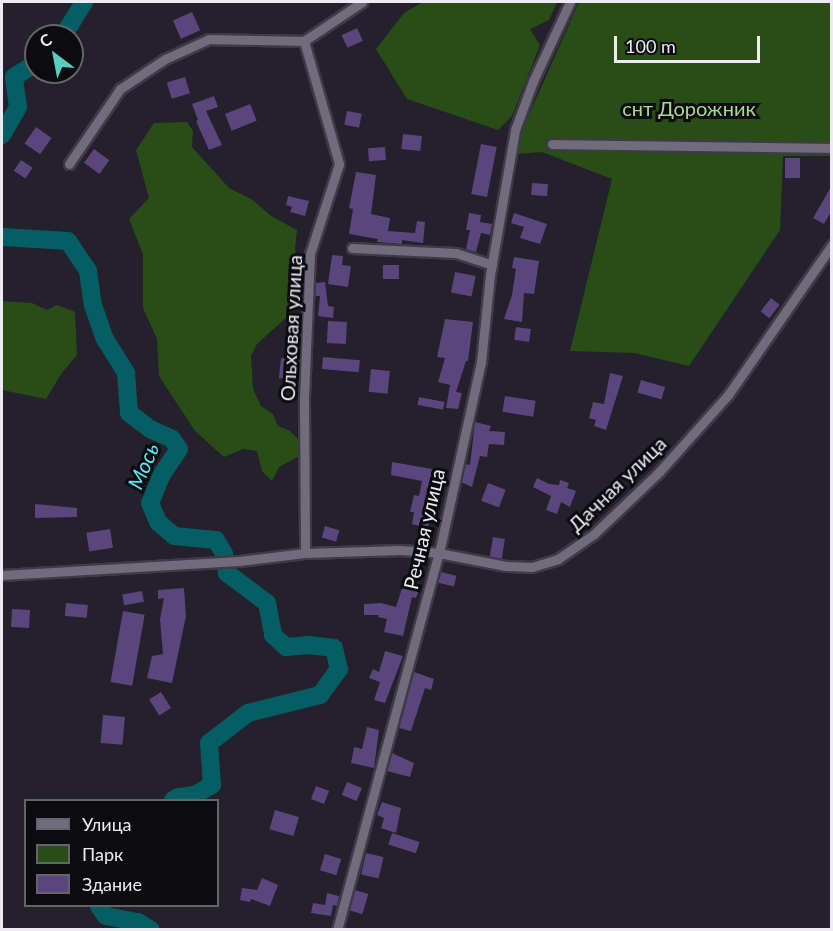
<!DOCTYPE html>
<meta charset="utf-8">
<style>
body{margin:0}
#map{position:relative;width:833px;height:931px;overflow:hidden;background:#24202c;font-family:Lato,sans-serif}
div>[style]{position:absolute}
[style*='--x']{left:calc(var(--x)*1px);top:calc(var(--y)*1px);width:calc(var(--w)*1px);rotate:calc(var(--a)*1deg)}
.green>*{inset:0;background:#294d17}
.river>*{height:18px;margin:-9px;padding:0 9px;transform-origin:9px;border-radius:9px;background:#055e64}
.building>*{inset:0;background:#5a457d;transform-origin:0 0}
.roads{filter:drop-shadow(2px 0 #3e3a46) drop-shadow(-2px 0 #3e3a46) drop-shadow(0 2px #3e3a46) drop-shadow(0 -2px #3e3a46)}
.minor>*{height:9px;margin:-4.5px;padding:0 4.5px;transform-origin:4.5px;border-radius:4.5px;background:#706c7b}
span{translate:-50% -50%;white-space:nowrap;text-align:center;line-height:1.15;-webkit-text-stroke:6px #0c0b10;paint-order:stroke}
.park-label{font-size:20px;color:#a4dc8c}
.street-label{font-size:20px;color:#edeaf3}
.water-label{font-size:21px;color:#5beaf5;font-style:italic}
.frame{position:absolute;inset:0;border:3px solid #edeaf3;pointer-events:none}
.legend{position:absolute;left:24px;top:799px;width:195px;height:108px;box-sizing:border-box;background:#0c0b10;border:2px solid #66646b;margin:0;padding:8px 10px;list-style:none;font-size:18px;color:#edeaf3}
.legend li{display:flex;align-items:center;gap:12px;height:30px}
.legend b{width:30px;border:2px solid #66646b}
.north{position:absolute;left:24px;top:24px;width:60px;height:60px;box-sizing:border-box;background:#0c0b10;border:2px solid #66646b;border-radius:50%;rotate:328deg;font-size:16px;font-weight:700;line-height:24px;text-align:center;color:#edeaf3}
.north::after{content:'';display:block;margin:auto;width:21px;height:27px;background:#59cebf;clip-path:polygon(50% 0,100% 100%,50% 72%,0 100%)}
.scale{position:absolute;left:614px;top:36px;width:146px;height:27px;box-sizing:border-box;border:3px solid #edeaf3;border-top:0;padding-left:8px;font-size:18px;line-height:21px;white-space:nowrap;color:#edeaf3;-webkit-text-stroke:4px #0c0b10;paint-order:stroke}
</style>
<div id="map">
<div class="green">
<div style="clip-path:polygon(423px 2px,557px 2px,549px 20px,530px 29px,540px 45px,512px 116px,498px 130px,407px 99px,376px 49px,404px 13px)"></div>
<div style="clip-path:polygon(579px 2px,831px 2px,831px 156px,783px 156px,780px 230px,689px 366px,634px 353px,570px 351px,612px 179px,542px 152px,517px 154px,519px 137px)"></div>
<div style="clip-path:polygon(187px 122px,193px 131px,192px 147px,229px 188px,253px 200px,271px 216px,297px 230px,295px 250px,298px 262px,298px 307px,257px 344px,251px 356px,253px 389px,261px 406px,273px 414px,278px 426px,290px 431px,298px 439px,299px 456px,279px 467px,272px 481px,262px 471px,257px 451px,243px 449px,224px 457px,195px 431px,159px 376px,157px 339px,143px 308px,143px 254px,129px 219px,149px 198px,136px 150px,154px 123px)"></div>
<div style="clip-path:polygon(2px 301px,32px 303px,47px 310px,57px 305px,75px 312px,77px 355px,61px 374px,46px 399px,2px 390px)"></div>
</div>
<div class="river">
<div style="--x:63;--y:36;--w:40;--a:-58"></div>
<div style="--x:2;--y:135;--w:32;--a:-60"></div>
<div style="--x:18;--y:107;--w:30;--a:-98"></div>
<div style="--x:14;--y:77;--w:26;--a:-32"></div>
<div style="--x:2;--y:237;--w:66;--a:3.5"></div>
<div style="--x:68;--y:241;--w:36;--a:56"></div>
<div style="--x:88;--y:271;--w:34;--a:82"></div>
<div style="--x:93;--y:305;--w:36;--a:71"></div>
<div style="--x:105;--y:339;--w:40;--a:58"></div>
<div style="--x:126;--y:373;--w:40;--a:85.7"></div>
<div style="--x:129;--y:413;--w:26;--a:37"></div>
<div style="--x:150;--y:429;--w:24;--a:24"></div>
<div style="--x:172;--y:439;--w:12;--a:55"></div>
<div style="--x:179;--y:449;--w:30;--a:124"></div>
<div style="--x:162;--y:474;--w:31;--a:112"></div>
<div style="--x:150;--y:503;--w:21;--a:67"></div>
<div style="--x:158;--y:522;--w:21;--a:41"></div>
<div style="--x:174;--y:536;--w:42;--a:5.4"></div>
<div style="--x:216;--y:540;--w:16;--a:60"></div>
<div style="--x:224;--y:554;--w:19;--a:81"></div>
<div style="--x:227;--y:573;--w:50;--a:36.9"></div>
<div style="--x:267;--y:603;--w:33;--a:79"></div>
<div style="--x:273;--y:635;--w:18;--a:43"></div>
<div style="--x:286;--y:647;--w:23;--a:-5"></div>
<div style="--x:309;--y:645;--w:25;--a:7"></div>
<div style="--x:334;--y:648;--w:22;--a:77"></div>
<div style="--x:339;--y:669;--w:32;--a:126"></div>
<div style="--x:320;--y:695;--w:74;--a:166"></div>
<div style="--x:248;--y:713;--w:49;--a:142.4"></div>
<div style="--x:209;--y:743;--w:42;--a:85.9"></div>
<div style="--x:212;--y:785;--w:20;--a:150"></div>
<div style="--x:195;--y:795;--w:17;--a:173"></div>
<div style="--x:178;--y:797;--w:6;--a:149"></div>
<div style="--x:99;--y:906;--w:12;--a:55"></div>
<div style="--x:106;--y:916;--w:33;--a:11"></div>
<div style="--x:138;--y:922;--w:15;--a:32"></div>
</div>
<div class="building">
<div style="left:192px;top:12px;width:20px;height:21px;rotate:66deg"></div>
<div style="left:357px;top:28px;width:14px;height:17px;rotate:65deg"></div>
<div style="left:185px;top:77px;width:17px;height:19px;rotate:73deg"></div>
<div style="clip-path:polygon(214px 96px,218px 107px,206px 111px,222px 145px,209px 150px,196px 121px,198px 120px,192px 104px)"></div>
<div style="left:250px;top:104px;width:18px;height:27px;rotate:68deg"></div>
<div style="left:347px;top:111px;width:15px;height:14px;rotate:11deg"></div>
<div style="left:36px;top:127px;width:19px;height:20px;rotate:35deg"></div>
<div style="left:403px;top:134px;width:19px;height:15px;rotate:6deg"></div>
<div style="left:481px;top:144px;width:16px;height:51px;rotate:11deg"></div>
<div style="left:385px;top:147px;width:13px;height:17px;rotate:86deg"></div>
<div style="left:94px;top:149px;width:19px;height:17px;rotate:36deg"></div>
<div style="left:785px;top:158px;width:15px;height:20px"></div>
<div style="left:21px;top:160px;width:14px;height:13px;rotate:34deg"></div>
<div style="clip-path:polygon(356px 172px,376px 175px,371px 214px,390px 218px,388px 231px,415px 233px,417px 221px,425px 222px,423px 243px,402px 240px,402px 244px,377px 242px,378px 239px,349px 234px,353px 209px,349px 208px)"></div>
<div style="left:532px;top:183px;width:16px;height:12px;rotate:4deg"></div>
<div style="clip-path:polygon(831px 187px,831px 212px,824px 224px,813px 218px)"></div>
<div style="clip-path:polygon(288px 196px,309px 201px,305px 216px,290px 212px,292px 207px,286px 205px)"></div>
<div style="clip-path:polygon(469px 213px,481px 215px,480px 222px,492px 224px,490px 235px,481px 233px,476px 252px,466px 249px,470px 230px,466px 230px)"></div>
<div style="clip-path:polygon(514px 213px,547px 224px,540px 244px,520px 238px,524px 227px,511px 223px)"></div>
<div style="clip-path:polygon(332px 255px,343px 256px,342px 265px,351px 266px,348px 287px,328px 284px)"></div>
<div style="clip-path:polygon(514px 257px,539px 261px,534px 294px,524px 293px,522px 322px,504px 319px,512px 295px,516px 269px,512px 268px)"></div>
<div style="left:383px;top:265px;width:16px;height:14px"></div>
<div style="left:455px;top:272px;width:21px;height:21px;rotate:11deg"></div>
<div style="clip-path:polygon(325px 282px,328px 306px,334px 307px,333px 318px,318px 316px,320px 296px,315px 296px,316px 283px)"></div>
<div style="left:771px;top:298px;width:11px;height:17px;rotate:38deg"></div>
<div style="clip-path:polygon(445px 319px,473px 322px,468px 361px,466px 361px,456px 392px,462px 393px,458px 409px,446px 408px,450px 385px,438px 382px,445px 358px,437px 357px)"></div>
<div style="left:328px;top:321px;width:19px;height:22px;rotate:3deg"></div>
<div style="left:516px;top:327px;width:15px;height:13px;rotate:8deg"></div>
<div style="left:323px;top:357px;width:37px;height:12px;rotate:5deg"></div>
<div style="left:281px;top:358px;width:18px;height:20px;rotate:6deg"></div>
<div style="left:371px;top:369px;width:19px;height:23px;rotate:6deg"></div>
<div style="clip-path:polygon(610px 373px,623px 376px,606px 430px,594px 426px,596px 420px,589px 418px,593px 402px,604px 404px)"></div>
<div style="left:641px;top:380px;width:25px;height:13px;rotate:16deg"></div>
<div style="left:505px;top:396px;width:31px;height:16px;rotate:9deg"></div>
<div style="left:419px;top:397px;width:26px;height:8px;rotate:11deg"></div>
<div style="clip-path:polygon(475px 422px,491px 426px,489px 431px,505px 432px,504px 445px,489px 444px,487px 457px,480px 456px,472px 487px,461px 482px,466px 464px,470px 465px)"></div>
<div style="clip-path:polygon(392px 462px,432px 469px,431px 476px,438px 478px,428px 528px,412px 524px,414px 512px,410px 512px,414px 495px,419px 496px,422px 481px,391px 475px)"></div>
<div style="clip-path:polygon(537px 478px,549px 484px,559px 485px,560px 480px,569px 483px,567px 488px,576px 491px,570px 507px,561px 502px,557px 514px,546px 510px,551px 496px,533px 487px)"></div>
<div style="left:488px;top:483px;width:19px;height:19px;rotate:21deg"></div>
<div style="clip-path:polygon(35px 504px,77px 508px,77px 517px,35px 518px)"></div>
<div style="left:325px;top:526px;width:15px;height:12px;rotate:16deg"></div>
<div style="left:110px;top:529px;width:19px;height:24px;rotate:81deg"></div>
<div style="left:493px;top:537px;width:12px;height:20px;rotate:9deg"></div>
<div style="left:441px;top:572px;width:16px;height:11px;rotate:14deg"></div>
<div style="clip-path:polygon(403px 585px,419px 590px,416px 598px,412px 597px,403px 636px,384px 632px,387px 619px,378px 617px,379px 615px,364px 615px,364px 604px,381px 603px,396px 607px)"></div>
<div style="clip-path:polygon(184px 588px,186px 616px,172px 683px,147px 678px,152px 656px,163px 654px,160px 619px,164px 598px,158px 599px,158px 590px)"></div>
<div style="left:142px;top:591px;width:11px;height:20px;rotate:80deg"></div>
<div style="left:66px;top:603px;width:22px;height:13px;rotate:5deg"></div>
<div style="left:12px;top:609px;width:18px;height:18px;rotate:3deg"></div>
<div style="left:123px;top:611px;width:22px;height:72px;rotate:10deg"></div>
<div style="clip-path:polygon(385px 651px,403px 656px,385px 703px,374px 700px,380px 682px,369px 678px,373px 669px,379px 672px)"></div>
<div style="clip-path:polygon(414px 672px,434px 679px,431px 690px,425px 688px,411px 731px,399px 728px)"></div>
<div style="left:161px;top:692px;width:19px;height:14px;rotate:58deg"></div>
<div style="left:103px;top:715px;width:22px;height:28px;rotate:5deg"></div>
<div style="clip-path:polygon(367px 727px,379px 730px,374px 768px,351px 763px,354px 747px,362px 749px)"></div>
<div style="clip-path:polygon(392px 753px,414px 763px,410px 777px,387px 771px)"></div>
<div style="left:347px;top:782px;width:16px;height:14px;rotate:22deg"></div>
<div style="left:316px;top:786px;width:14px;height:14px;rotate:21deg"></div>
<div style="clip-path:polygon(382px 802px,401px 808px,396px 833px,381px 828px,384px 818px,377px 815px)"></div>
<div style="left:275px;top:810px;width:25px;height:20px;rotate:16deg"></div>
<div style="left:392px;top:833px;width:29px;height:12px;rotate:18deg"></div>
<div style="left:366px;top:853px;width:18px;height:22px;rotate:13deg"></div>
<div style="left:325px;top:854px;width:17px;height:17px;rotate:17deg"></div>
<div style="clip-path:polygon(262px 878px,278px 885px,270px 906px,251px 899px,250px 902px,240px 900px,242px 888px,257px 890px)"></div>
<div style="left:355px;top:890px;width:14px;height:21px;rotate:17deg"></div>
<div style="clip-path:polygon(327px 893px,339px 896px,337px 906px,333px 905px,331px 916px,311px 913px,313px 903px,325px 905px)"></div>
</div>
<div class="roads">
<div class="minor">
<div style="--x:304;--y:41;--w:128;--a:74.1"></div>
<div style="--x:339;--y:164;--w:95;--a:107.9"></div>
<div style="--x:310;--y:254;--w:145;--a:92.4"></div>
<div style="--x:304;--y:399;--w:154;--a:89.6"></div>
<div style="--x:304;--y:41;--w:70;--a:-33.9"></div>
<div style="--x:552;--y:144;--w:280;--a:0.8"></div>
<div style="--x:69;--y:164;--w:91;--a:-55.8"></div>
<div style="--x:120;--y:89;--w:54;--a:-33.7"></div>
<div style="--x:165;--y:59;--w:48;--a:-24.4"></div>
<div style="--x:209;--y:39;--w:95;--a:1.2"></div>
<div style="--x:352;--y:248;--w:104;--a:2.8"></div>
<div style="--x:456;--y:253;--w:38;--a:18"></div>
<div style="--x:2;--y:575;--w:237;--a:-3.4"></div>
<div style="--x:239;--y:561;--w:66;--a:-6.9"></div>
<div style="--x:305;--y:553;--w:95;--a:-1.8"></div>
<div style="--x:400;--y:550;--w:39;--a:4"></div>
<div style="--x:439;--y:553;--w:68;--a:11"></div>
<div style="--x:506;--y:566;--w:26;--a:2"></div>
<div style="--x:532;--y:567;--w:27;--a:-17"></div>
<div style="--x:558;--y:559;--w:44;--a:-34.8"></div>
<div style="--x:594;--y:534;--w:91;--a:-43.7"></div>
<div style="--x:660;--y:471;--w:102;--a:-48.2"></div>
<div style="--x:728;--y:395;--w:183;--a:-55.3"></div>
<div style="--x:337;--y:930;--w:391;--a:-74.9"></div>
<div style="--x:439;--y:553;--w:196;--a:-77.6"></div>
<div style="--x:481;--y:362;--w:87;--a:-84.1"></div>
<div style="--x:490;--y:275;--w:147;--a:-80.2"></div>
<div style="--x:515;--y:130;--w:52;--a:-69.8"></div>
<div style="--x:533;--y:81;--w:87;--a:-64.9"></div>
</div>
</div>
<div class="park-label">
<span style="left:689px;top:108px">снт Дорожник</span>
</div>
<div class="street-label">
<span style="left:291px;top:328px;rotate:-87deg">Ольховая улица</span>
<span style="left:617px;top:484px;rotate:-44deg">Дачная улица</span>
<span style="left:424px;top:529px;rotate:-77deg">Речная улица</span>
</div>
<div class="water-label">
<span style="left:143px;top:466px;rotate:-67deg">Мось</span>
</div>
<div class="frame"></div>
<ul class="legend">
<li><b style="height:8px;background:#706c7b"></b>Улица</li>
<li><b style="height:16px;background:#294d17"></b>Парк</li>
<li><b style="height:16px;background:#5a457d"></b>Здание</li>
</ul>
<div class="north">С</div>
<div class="scale">100 m</div>
</div>
